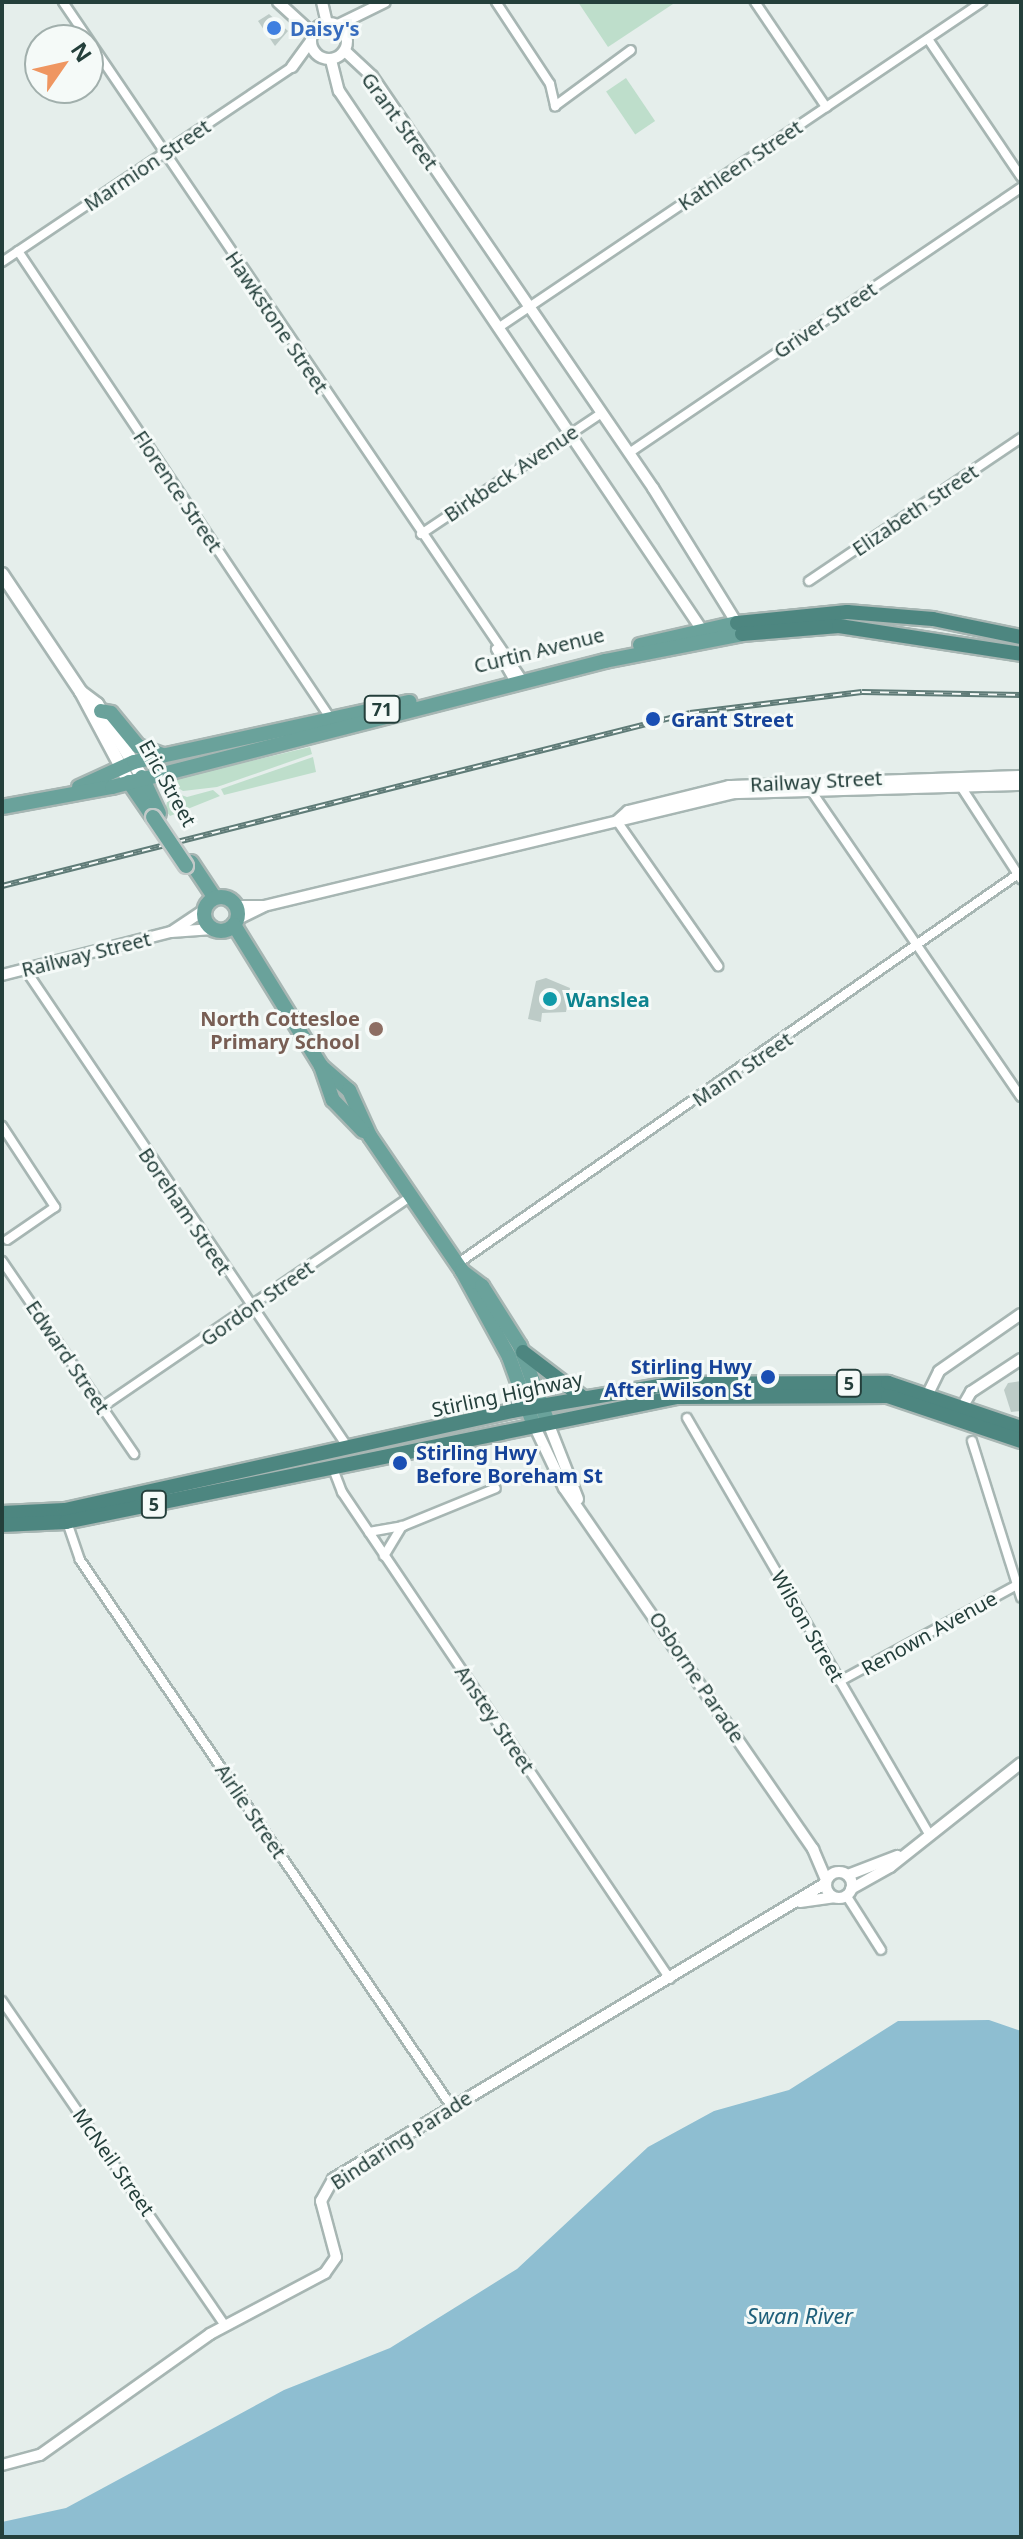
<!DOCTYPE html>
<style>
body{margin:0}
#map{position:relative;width:1023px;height:2539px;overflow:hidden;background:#e5eeeb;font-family:"Noto Sans",sans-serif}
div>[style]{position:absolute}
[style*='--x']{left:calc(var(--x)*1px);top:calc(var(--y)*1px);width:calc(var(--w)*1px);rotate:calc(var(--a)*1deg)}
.green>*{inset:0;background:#bedecb;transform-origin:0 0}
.water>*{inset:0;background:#8ebed1}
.building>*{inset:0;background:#bdcbc7}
.roads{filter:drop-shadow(2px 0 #a7b6b3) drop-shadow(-2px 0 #a7b6b3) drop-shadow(0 2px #a7b6b3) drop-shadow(0 -2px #a7b6b3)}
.minor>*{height:8px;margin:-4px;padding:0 4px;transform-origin:4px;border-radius:4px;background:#fff}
.tertiary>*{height:10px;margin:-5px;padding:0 5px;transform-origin:5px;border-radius:5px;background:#fff}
.tertiary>.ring{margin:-5px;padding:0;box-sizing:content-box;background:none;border:10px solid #fff;border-radius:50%}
.secondary>*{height:12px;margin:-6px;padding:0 6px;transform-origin:6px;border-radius:6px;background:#fff}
.primary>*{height:14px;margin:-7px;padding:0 7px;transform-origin:7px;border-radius:7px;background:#6aa29b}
.primary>.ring{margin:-7px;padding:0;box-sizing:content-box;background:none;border:14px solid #6aa29b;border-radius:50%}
.trunk>*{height:14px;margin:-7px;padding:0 7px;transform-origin:7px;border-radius:7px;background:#4d8680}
.rail>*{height:6px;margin-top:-3px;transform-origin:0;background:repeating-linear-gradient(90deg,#f5faf8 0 9px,#5f7b77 0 18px);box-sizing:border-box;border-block:2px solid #5f7b77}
.bridges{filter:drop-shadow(2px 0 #c2c9c8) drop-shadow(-2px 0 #c2c9c8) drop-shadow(0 2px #c2c9c8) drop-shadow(0 -2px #c2c9c8)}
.primary-bridge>*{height:14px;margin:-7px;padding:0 7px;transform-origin:7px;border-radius:7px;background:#6aa29b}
.dots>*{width:22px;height:22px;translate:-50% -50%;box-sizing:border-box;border:4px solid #f5faf8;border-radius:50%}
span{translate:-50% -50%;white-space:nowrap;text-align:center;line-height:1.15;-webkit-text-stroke:6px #f5faf8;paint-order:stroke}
.shield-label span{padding:2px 6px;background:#f5faf8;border:2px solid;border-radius:6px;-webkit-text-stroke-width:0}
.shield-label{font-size:18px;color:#243f3b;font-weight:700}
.shop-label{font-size:20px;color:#366cbe;font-weight:700}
.left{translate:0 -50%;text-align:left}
.street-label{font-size:20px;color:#243f3b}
.transit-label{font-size:20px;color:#164399;font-weight:700}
.right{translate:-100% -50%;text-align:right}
.culture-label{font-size:20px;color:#0d838f;font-weight:700}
.education-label{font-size:20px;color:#785e54;font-weight:700}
.water-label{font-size:22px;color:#1f607b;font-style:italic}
.frame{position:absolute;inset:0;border:4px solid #243f3b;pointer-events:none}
.north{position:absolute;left:24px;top:24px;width:80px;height:80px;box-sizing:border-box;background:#f5faf8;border:2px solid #a1afac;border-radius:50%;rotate:56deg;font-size:22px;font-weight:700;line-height:32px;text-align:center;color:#243f3b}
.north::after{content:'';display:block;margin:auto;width:28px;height:36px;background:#ef9661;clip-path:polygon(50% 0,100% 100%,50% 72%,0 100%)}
</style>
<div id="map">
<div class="green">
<div style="clip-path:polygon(578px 2px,671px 2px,673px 4px,608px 47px)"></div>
<div style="left:626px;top:78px;width:52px;height:24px;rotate:56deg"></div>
<div style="clip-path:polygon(310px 747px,312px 754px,217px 787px,183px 791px,167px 781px)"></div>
<div style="clip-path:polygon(313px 757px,316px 772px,224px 795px,221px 789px)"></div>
<div style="clip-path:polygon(213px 790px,220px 796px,170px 816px,165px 810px,170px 791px,187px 797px)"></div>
</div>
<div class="water">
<div style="clip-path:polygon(989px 2020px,1021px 2031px,1021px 2537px,2px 2537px,2px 2522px,66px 2508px,284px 2390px,390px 2348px,517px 2269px,648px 2147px,714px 2111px,789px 2090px,898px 2021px)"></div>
</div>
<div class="building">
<div style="clip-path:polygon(269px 14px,288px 31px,275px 46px,258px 21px)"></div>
<div style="clip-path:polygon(546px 978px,570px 988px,566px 1012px,542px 1013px,541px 1022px,528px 1019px,536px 981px)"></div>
<div style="clip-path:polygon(1021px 1381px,1021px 1411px,1011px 1412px,1004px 1390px,1008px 1383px)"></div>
</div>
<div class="roads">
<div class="minor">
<div style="--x:63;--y:2;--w:822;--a:55.87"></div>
<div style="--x:496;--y:2;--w:98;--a:56.6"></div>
<div style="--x:550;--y:84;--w:23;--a:77"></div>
<div style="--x:555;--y:106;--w:94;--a:-36.4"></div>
<div style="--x:755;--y:2;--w:127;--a:55.9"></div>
<div style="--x:928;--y:39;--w:166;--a:56"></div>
<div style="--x:18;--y:251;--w:563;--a:56.23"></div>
<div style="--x:2;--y:262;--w:349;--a:-33.9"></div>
<div style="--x:498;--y:328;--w:584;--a:-33.96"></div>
<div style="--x:629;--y:453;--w:473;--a:-34.1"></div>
<div style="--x:421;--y:534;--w:218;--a:-33.8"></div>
<div style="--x:809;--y:581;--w:256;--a:-34"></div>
<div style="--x:496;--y:649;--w:40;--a:60.3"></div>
<div style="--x:958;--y:782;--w:116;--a:57"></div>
<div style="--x:810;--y:789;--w:373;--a:55.6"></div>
<div style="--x:617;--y:821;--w:177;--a:55.1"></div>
<div style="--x:25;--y:969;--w:579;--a:55.98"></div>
<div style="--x:2;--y:1126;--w:97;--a:56.8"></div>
<div style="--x:55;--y:1207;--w:58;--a:145.5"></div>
<div style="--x:2;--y:1261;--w:234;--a:55.6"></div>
<div style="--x:457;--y:1264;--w:687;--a:-34.8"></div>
<div style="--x:102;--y:1407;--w:374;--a:-34.3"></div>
<div style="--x:687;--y:1418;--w:481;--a:59.8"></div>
<div style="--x:972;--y:1441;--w:164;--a:72.6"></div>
<div style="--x:332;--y:1466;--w:28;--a:69"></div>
<div style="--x:342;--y:1492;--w:587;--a:56.04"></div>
<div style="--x:66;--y:1519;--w:43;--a:71.1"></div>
<div style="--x:80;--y:1560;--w:660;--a:55.8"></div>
<div style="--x:369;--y:1532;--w:35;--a:-10"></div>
<div style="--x:403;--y:1526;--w:100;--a:-22.2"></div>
<div style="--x:384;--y:1556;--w:35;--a:-59"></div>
<div style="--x:840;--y:1681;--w:201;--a:-28.5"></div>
<div style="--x:846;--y:1895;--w:65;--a:57.5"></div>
<div style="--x:2;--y:2001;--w:393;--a:55.5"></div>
</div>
<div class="tertiary">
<div style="--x:278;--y:2;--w:46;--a:42.4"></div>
<div style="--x:322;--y:2;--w:22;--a:77"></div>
<div class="ring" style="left:311px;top:23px;width:26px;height:26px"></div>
<div style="--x:338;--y:25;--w:52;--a:-26.1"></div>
<div style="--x:345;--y:51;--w:37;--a:43"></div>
<div style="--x:372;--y:76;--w:499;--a:55.7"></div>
<div style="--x:653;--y:488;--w:161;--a:58.2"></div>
<div style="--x:331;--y:60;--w:32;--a:76"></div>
<div style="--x:339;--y:91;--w:653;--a:56.04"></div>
<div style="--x:292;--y:67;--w:31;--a:-54"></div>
<div style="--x:617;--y:821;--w:15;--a:-42"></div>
<div style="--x:628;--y:811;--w:104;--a:-13.9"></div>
<div style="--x:729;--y:786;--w:292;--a:-2"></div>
<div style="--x:235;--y:906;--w:29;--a:0"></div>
<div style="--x:264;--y:906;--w:484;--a:-13.5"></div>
<div style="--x:735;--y:793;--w:286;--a:-1.6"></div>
<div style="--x:236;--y:920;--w:30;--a:-26"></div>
<div style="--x:173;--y:931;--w:37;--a:-34"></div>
<div style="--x:2;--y:975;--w:174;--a:-14.3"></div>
<div style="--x:171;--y:932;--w:42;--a:-4.1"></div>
<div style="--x:924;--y:1402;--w:34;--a:-64"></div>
<div style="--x:939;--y:1371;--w:100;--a:-34.8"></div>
<div style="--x:960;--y:1411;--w:22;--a:-60"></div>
<div style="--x:971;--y:1392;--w:60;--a:-33.4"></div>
<div style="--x:547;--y:1420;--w:85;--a:68.6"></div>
<div style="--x:533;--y:1423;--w:72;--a:64.5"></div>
<div style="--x:564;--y:1488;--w:439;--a:55.4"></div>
<div style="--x:813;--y:1849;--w:34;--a:67"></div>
<div class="ring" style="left:826px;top:1872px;width:16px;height:16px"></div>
<div style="--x:848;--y:1875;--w:53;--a:-21.2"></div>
<div style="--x:851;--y:1889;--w:45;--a:-29.4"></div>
<div style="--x:890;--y:1867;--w:167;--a:-38.4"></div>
<div style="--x:800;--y:1902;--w:34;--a:-8"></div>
<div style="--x:2;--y:2465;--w:39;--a:-15"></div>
<div style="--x:40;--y:2455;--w:209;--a:-35.4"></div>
<div style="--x:210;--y:2334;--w:130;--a:-27.9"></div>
<div style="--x:325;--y:2273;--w:19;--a:-55"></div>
<div style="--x:336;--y:2257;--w:58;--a:-105"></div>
<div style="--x:321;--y:2201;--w:25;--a:-61"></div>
<div style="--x:333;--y:2179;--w:575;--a:-30.98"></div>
</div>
<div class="secondary">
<div style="--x:2;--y:574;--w:142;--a:56.2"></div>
<div style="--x:81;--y:692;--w:102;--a:61.9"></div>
<div style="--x:81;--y:692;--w:20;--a:37"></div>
<div style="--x:97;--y:704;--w:86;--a:58.3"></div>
</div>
<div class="primary">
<div style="--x:640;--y:645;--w:99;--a:-12.8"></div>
<div style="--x:101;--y:711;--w:10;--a:11"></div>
<div style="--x:111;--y:713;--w:43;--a:50.7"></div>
<div style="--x:138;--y:746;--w:27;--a:20"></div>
<div style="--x:142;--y:777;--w:40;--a:65"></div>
<div style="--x:129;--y:782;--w:42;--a:55.6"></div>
<div style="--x:79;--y:787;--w:60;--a:-24.4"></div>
<div style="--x:134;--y:762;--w:282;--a:-12.3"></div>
<div style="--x:2;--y:807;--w:112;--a:-10.3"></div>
<div style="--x:112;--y:787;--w:509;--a:-14.34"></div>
<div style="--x:605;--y:661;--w:140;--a:-11.1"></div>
<div style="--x:191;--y:862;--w:43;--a:56.3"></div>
<div class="ring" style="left:204px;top:897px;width:20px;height:20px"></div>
<div style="--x:234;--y:925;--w:166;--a:58.3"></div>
<div style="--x:321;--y:1066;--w:37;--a:41"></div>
<div style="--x:349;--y:1090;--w:51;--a:65.5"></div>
<div style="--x:370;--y:1136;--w:163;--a:55.7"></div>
<div style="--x:462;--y:1271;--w:98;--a:61.3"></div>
<div style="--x:509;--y:1357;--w:70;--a:70"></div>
<div style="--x:321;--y:1066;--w:36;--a:71"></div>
<div style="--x:333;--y:1100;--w:43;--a:45.9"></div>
<div style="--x:462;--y:1271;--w:25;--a:37"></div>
<div style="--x:482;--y:1286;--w:71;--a:57.7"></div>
<div style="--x:520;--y:1346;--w:79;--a:70"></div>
</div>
<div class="trunk">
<div style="--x:737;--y:623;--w:111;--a:-5.7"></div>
<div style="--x:847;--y:612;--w:86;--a:4.7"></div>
<div style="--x:933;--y:619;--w:90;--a:11.6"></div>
<div style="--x:742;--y:634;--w:97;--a:-4.7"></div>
<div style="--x:839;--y:626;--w:184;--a:8.7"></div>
<div style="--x:523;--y:1352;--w:74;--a:37.3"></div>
<div style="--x:2;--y:1513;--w:63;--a:-2.7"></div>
<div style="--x:65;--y:1510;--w:457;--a:-12.5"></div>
<div style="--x:511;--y:1411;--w:161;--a:-9.6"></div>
<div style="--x:670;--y:1384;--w:218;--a:-0.3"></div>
<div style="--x:888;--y:1383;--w:140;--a:18.7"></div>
<div style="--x:2;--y:1525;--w:64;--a:-2.7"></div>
<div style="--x:66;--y:1522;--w:624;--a:-11.56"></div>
<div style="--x:677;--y:1397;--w:211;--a:-0.3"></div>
<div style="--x:888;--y:1396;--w:140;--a:18.7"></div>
</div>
</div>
<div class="rail">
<div style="--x:2;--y:886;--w:709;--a:-14.11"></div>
<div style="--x:690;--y:713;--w:173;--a:-7"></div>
<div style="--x:862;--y:692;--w:159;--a:1.1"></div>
</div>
<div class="bridges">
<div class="primary-bridge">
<div style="--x:153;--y:817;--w:59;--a:56"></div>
</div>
</div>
<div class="dots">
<div style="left:274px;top:28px;background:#3f7fe0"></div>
<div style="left:653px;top:719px;background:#1a4fb4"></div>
<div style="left:550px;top:999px;background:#0f9aa8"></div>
<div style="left:376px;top:1029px;background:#8d6e63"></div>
<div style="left:768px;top:1377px;background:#1a4fb4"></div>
<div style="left:400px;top:1463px;background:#1a4fb4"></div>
</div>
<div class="shield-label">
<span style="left:382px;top:709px">71</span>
<span style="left:849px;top:1383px">5</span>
<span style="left:154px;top:1504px">5</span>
</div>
<div class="shop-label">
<span class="left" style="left:290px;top:28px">Daisy's</span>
</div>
<div class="street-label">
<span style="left:400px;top:121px;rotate:54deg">Grant Street</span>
<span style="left:147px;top:165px;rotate:-34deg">Marmion Street</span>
<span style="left:740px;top:165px;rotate:-34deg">Kathleen Street</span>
<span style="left:825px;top:320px;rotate:-34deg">Griver Street</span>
<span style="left:277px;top:322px;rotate:56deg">Hawkstone Street</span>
<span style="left:511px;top:473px;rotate:-34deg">Birkbeck Avenue</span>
<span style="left:178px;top:491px;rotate:56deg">Florence Street</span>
<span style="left:915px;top:510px;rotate:-34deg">Elizabeth Street</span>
<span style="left:539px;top:650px;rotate:-14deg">Curtin Avenue</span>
<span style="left:816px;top:781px;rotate:-3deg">Railway Street</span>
<span style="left:168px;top:783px;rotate:61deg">Eric Street</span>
<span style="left:86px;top:954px;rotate:-14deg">Railway Street</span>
<span style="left:742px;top:1069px;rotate:-34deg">Mann Street</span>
<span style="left:185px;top:1211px;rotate:56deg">Boreham Street</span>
<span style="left:257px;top:1303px;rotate:-35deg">Gordon Street</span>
<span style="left:68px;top:1357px;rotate:56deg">Edward Street</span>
<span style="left:507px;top:1394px;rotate:-12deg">Stirling Highway</span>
<span style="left:808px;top:1626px;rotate:60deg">Wilson Street</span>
<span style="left:929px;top:1633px;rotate:-29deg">Renown Avenue</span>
<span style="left:697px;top:1677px;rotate:56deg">Osborne Parade</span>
<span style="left:495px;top:1719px;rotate:56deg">Anstey Street</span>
<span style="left:251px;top:1811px;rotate:56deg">Airlie Street</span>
<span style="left:401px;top:2140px;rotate:-33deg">Bindaring Parade</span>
<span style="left:114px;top:2162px;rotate:55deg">McNeil Street</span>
</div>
<div class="transit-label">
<span class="left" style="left:671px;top:719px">Grant Street</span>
<span class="right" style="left:752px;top:1378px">Stirling Hwy<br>After Wilson St</span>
<span class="left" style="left:416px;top:1464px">Stirling Hwy<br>Before Boreham St</span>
</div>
<div class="culture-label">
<span class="left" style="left:566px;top:999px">Wanslea</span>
</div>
<div class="education-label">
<span class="right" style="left:360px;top:1030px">North Cottesloe<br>Primary School</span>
</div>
<div class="water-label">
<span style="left:800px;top:2316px">Swan River</span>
</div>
<div class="frame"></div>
<div class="north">N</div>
</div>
